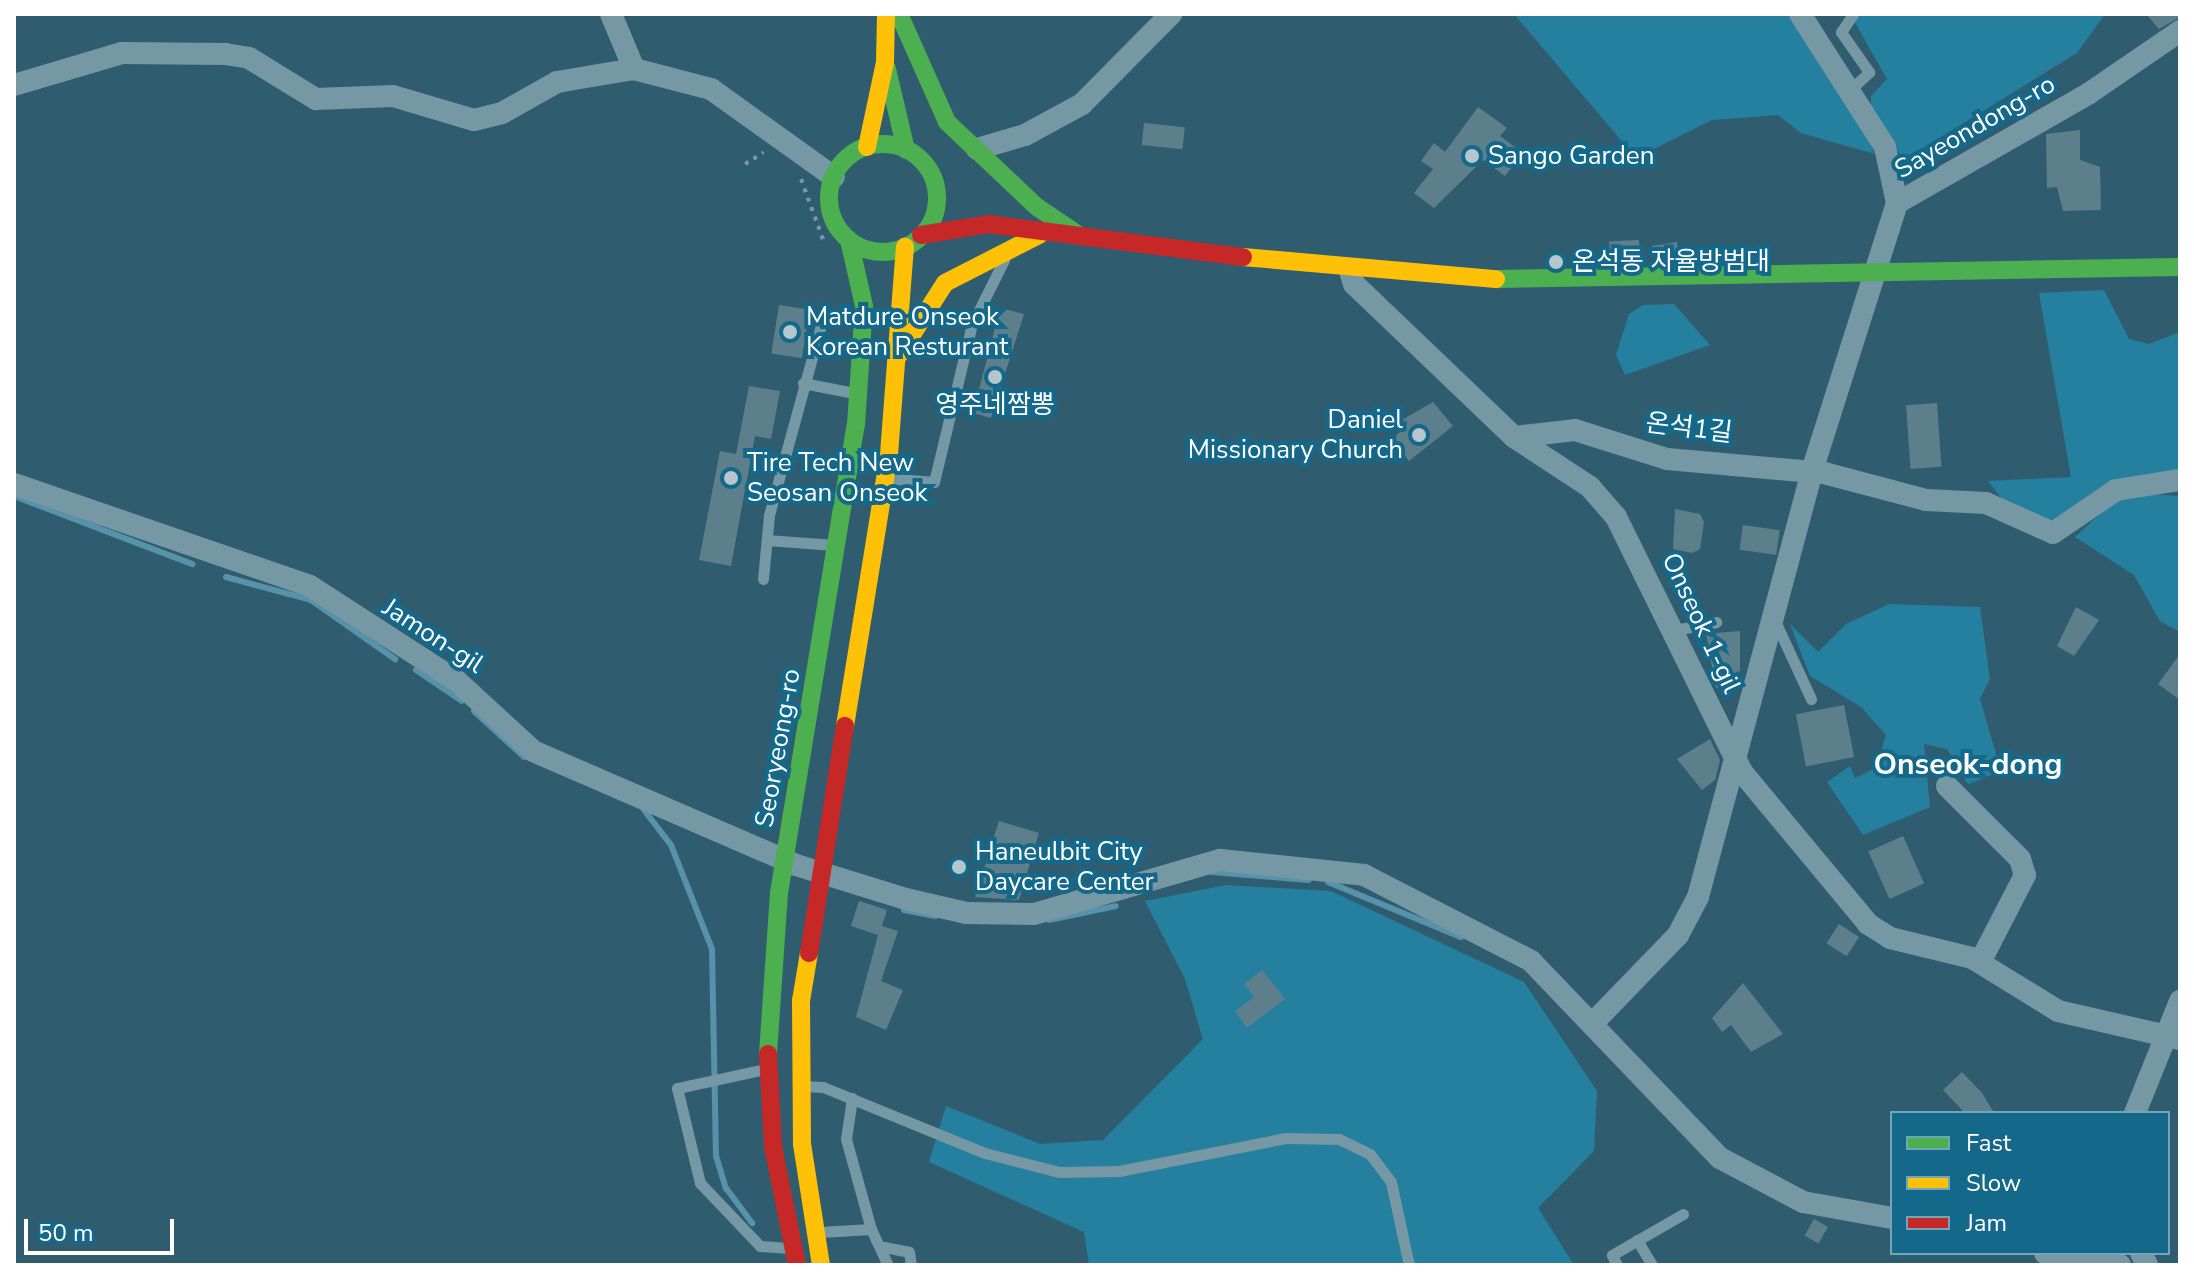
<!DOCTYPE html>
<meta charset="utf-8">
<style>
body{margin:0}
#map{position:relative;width:2194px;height:1279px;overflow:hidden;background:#2f5d6f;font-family:"Nunito Sans","Noto Sans KR",sans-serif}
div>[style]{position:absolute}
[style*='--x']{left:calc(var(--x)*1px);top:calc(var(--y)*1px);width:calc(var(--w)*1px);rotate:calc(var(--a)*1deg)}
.green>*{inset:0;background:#257f9f}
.stream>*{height:6px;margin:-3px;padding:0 3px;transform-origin:3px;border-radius:3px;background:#5692a9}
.building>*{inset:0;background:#5d7f8c;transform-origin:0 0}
.path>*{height:4px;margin-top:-2px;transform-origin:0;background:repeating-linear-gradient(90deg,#7698a5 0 4px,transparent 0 10px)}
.lane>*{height:11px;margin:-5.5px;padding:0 5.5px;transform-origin:5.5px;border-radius:5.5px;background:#7698a5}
.street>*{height:22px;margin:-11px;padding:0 11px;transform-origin:11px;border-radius:11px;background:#7698a5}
.fast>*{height:18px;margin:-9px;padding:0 9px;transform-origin:9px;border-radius:9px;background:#4caf50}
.fast>.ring{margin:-9px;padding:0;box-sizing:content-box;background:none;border:18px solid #4caf50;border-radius:50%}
.slow>*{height:18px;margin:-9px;padding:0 9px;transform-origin:9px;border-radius:9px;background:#ffc107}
.jam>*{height:18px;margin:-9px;padding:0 9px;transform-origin:9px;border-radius:9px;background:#c62828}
.dots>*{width:22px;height:22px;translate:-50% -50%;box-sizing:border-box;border:4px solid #14698a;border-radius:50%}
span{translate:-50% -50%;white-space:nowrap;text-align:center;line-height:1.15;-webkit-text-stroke:8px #14698a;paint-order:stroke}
.street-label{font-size:26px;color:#fff}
.poi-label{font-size:26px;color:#fff}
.left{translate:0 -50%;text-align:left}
.right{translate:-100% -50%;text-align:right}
.quarter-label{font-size:30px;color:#fff;font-weight:700}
.frame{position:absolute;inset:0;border:16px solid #fff;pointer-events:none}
.legend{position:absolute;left:1890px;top:1111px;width:280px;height:144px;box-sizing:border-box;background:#14698a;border:2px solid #72a5b9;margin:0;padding:10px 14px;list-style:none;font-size:24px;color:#fff}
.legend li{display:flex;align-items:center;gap:16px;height:40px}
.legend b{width:40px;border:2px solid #72a5b9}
.scale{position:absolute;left:24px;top:1219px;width:150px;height:36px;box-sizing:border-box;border:4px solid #fff;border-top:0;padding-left:10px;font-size:24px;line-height:28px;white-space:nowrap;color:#fff;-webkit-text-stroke:6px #14698a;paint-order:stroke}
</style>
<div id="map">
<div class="green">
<div style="clip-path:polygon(1514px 14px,1787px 14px,1838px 77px,1875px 154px,1801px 133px,1778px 115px,1712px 120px,1636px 158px)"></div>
<div style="clip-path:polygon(1861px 14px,2105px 14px,2077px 53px,1904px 160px,1871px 112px,1871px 96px,1887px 79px,1854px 21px)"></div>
<div style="clip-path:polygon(2104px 290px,2129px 339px,2149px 344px,2180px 332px,2180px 469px,2102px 489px,2052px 522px,2001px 498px,1988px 481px,2071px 477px,2039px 293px)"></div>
<div style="clip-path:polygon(1674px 304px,1710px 345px,1625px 375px,1616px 355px,1629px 314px,1643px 305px)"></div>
<div style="clip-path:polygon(2134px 493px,2180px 496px,2180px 632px,2160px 621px,2134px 575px,2075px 537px,2116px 499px)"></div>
<div style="clip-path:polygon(1889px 604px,1980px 607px,1990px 679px,1980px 699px,2001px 771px,1968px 784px,1947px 749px,1924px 744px,1930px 807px,1863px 835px,1827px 782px,1850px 766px,1855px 778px,1876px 768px,1886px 735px,1861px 707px,1810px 676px,1790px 624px,1818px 652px,1846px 624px)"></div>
<div style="clip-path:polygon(1226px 885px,1331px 891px,1524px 982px,1597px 1091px,1594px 1151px,1538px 1208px,1574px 1265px,1089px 1265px,1084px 1232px,929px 1162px,946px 1106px,1040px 1144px,1103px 1140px,1203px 1039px,1185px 979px,1145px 901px)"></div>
</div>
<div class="stream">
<div style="--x:14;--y:496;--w:191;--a:20.9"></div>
<div style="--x:226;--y:577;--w:88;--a:15.1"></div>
<div style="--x:311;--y:600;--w:103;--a:35.1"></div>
<div style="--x:416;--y:670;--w:55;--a:34"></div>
<div style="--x:474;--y:711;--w:68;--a:42.6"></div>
<div style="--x:644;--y:810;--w:44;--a:52.4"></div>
<div style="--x:671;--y:845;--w:112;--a:68.5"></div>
<div style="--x:712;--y:949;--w:207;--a:88.9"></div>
<div style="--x:716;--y:1156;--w:34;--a:73"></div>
<div style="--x:726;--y:1188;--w:44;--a:53.4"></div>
<div style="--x:1212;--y:872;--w:97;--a:4.7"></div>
<div style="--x:1328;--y:882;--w:144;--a:22.5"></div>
<div style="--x:904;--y:910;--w:32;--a:11"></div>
<div style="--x:1049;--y:920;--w:68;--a:-11.8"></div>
</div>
<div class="building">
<div style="clip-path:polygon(2146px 14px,2180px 14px,2180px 17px,2159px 29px)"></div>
<div style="clip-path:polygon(1478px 107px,1507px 128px,1500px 136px,1523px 153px,1505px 176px,1483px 160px,1434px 208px,1414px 193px,1433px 169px,1421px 161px,1434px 143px,1445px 152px)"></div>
<div style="left:1144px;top:123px;width:41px;height:22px;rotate:6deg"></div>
<div style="clip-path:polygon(2080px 130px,2080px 160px,2100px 167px,2101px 210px,2063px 211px,2057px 187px,2047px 188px,2046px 134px)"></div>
<div style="left:1639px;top:240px;width:18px;height:30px;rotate:87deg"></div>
<div style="clip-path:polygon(1677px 242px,1679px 258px,1653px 258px,1652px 246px)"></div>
<div style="left:779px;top:305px;width:31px;height:49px;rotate:9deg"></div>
<div style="clip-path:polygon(1000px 308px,1024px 314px,991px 418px,973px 413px)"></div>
<div style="clip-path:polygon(749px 386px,780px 391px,771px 439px,755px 436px,731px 566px,699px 560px,720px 451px,736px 454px)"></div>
<div style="clip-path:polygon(1433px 402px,1453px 426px,1409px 461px,1392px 439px,1401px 431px,1395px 424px)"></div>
<div style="left:1937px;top:403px;width:64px;height:31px;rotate:86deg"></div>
<div style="clip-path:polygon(1675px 509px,1700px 514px,1704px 522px,1700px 549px,1692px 553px,1673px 549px)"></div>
<div style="left:1743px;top:525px;width:37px;height:25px;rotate:8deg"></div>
<div style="clip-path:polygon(2076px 607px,2099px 620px,2074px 656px,2057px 646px)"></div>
<div style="clip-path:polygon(1740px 631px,1740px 687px,1716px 688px,1706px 634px)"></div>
<div style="clip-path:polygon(2180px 654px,2180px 700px,2158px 684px)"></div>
<div style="left:1844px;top:705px;width:53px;height:49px;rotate:79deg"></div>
<div style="clip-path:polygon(1710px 739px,1720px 760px,1715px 780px,1702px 790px,1677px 759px)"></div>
<div style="clip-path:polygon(999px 821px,1039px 833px,1019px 900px,975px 897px)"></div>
<div style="left:1903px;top:836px;width:52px;height:38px;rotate:66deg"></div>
<div style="clip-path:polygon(859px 901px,887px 910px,882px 926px,898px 931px,881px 981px,903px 990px,886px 1030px,856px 1017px,878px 935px,851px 926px)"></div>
<div style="left:1839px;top:924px;width:24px;height:23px;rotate:33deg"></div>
<div style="clip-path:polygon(1262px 970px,1285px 999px,1247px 1028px,1235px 1011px,1254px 997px,1244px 984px)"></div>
<div style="clip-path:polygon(1743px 983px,1783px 1034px,1751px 1052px,1731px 1025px,1722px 1032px,1712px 1018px)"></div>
<div style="clip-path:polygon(1962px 1072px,1982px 1093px,1994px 1113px,1965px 1113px,1943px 1090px)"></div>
<div style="left:1814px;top:1219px;width:16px;height:19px;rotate:30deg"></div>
</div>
<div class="path">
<div style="--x:745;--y:164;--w:22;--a:-32"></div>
<div style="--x:801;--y:179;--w:70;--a:70"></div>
</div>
<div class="lane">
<div style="--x:1851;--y:89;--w:25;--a:-43"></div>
<div style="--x:1869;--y:72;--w:49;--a:-125"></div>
<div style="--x:1841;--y:32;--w:22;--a:-56"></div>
<div style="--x:803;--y:383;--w:52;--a:11.1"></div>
<div style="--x:886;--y:478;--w:48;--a:4.8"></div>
<div style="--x:934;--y:482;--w:163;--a:-76.5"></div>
<div style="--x:972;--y:324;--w:72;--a:-63.4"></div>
<div style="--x:767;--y:540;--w:67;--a:4.3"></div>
<div style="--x:763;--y:579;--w:64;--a:-84.6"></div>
<div style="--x:769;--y:515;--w:194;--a:-74.7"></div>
<div style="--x:1775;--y:621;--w:86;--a:65.2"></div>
<div style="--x:1675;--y:630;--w:42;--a:-11"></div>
<div style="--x:765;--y:1069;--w:90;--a:167.8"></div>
<div style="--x:677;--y:1088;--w:98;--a:76.4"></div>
<div style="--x:700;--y:1183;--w:87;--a:46.4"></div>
<div style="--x:760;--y:1246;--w:32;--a:4"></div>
<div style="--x:804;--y:1086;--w:19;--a:3"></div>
<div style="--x:823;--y:1087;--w:175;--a:22.2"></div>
<div style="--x:985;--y:1153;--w:76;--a:14.4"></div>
<div style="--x:1059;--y:1172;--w:60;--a:-1"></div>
<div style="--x:1119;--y:1171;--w:170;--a:-11.2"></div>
<div style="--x:1286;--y:1138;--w:53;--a:1.1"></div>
<div style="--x:1339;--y:1139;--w:34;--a:26"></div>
<div style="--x:1370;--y:1154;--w:35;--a:53"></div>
<div style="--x:1391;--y:1182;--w:85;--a:77.8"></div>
<div style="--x:852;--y:1098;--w:41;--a:98.3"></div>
<div style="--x:846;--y:1139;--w:93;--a:74.5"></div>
<div style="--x:820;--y:1232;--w:51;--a:-3.4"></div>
<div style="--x:871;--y:1229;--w:40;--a:65"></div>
<div style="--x:1637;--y:1240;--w:29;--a:59"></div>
<div style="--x:884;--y:1247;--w:25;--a:11"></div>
<div style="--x:909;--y:1252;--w:13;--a:81"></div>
<div style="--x:1617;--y:1265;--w:11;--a:-117"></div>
<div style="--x:1612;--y:1255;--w:82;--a:-30"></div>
</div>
<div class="street">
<div style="--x:611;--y:14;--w:60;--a:67.3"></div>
<div style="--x:634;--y:69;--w:80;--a:14.6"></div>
<div style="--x:711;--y:89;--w:151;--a:35.6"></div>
<div style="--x:1800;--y:14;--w:158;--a:57.4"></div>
<div style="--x:1885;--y:147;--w:57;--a:77.9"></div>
<div style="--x:1897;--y:203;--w:220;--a:-29.7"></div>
<div style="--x:2088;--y:94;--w:112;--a:-34.4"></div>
<div style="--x:14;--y:85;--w:113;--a:-16.5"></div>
<div style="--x:122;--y:53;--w:103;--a:0.6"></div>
<div style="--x:225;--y:54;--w:24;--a:9"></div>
<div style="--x:249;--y:58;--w:79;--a:31.5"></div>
<div style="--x:316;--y:99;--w:77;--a:-2.2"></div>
<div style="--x:393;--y:96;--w:84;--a:16.5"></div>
<div style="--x:474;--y:120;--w:29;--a:-14"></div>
<div style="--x:502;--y:113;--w:63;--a:-29.4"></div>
<div style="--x:557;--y:82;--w:78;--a:-9.6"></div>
<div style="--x:977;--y:149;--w:50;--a:-16.3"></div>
<div style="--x:1025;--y:135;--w:65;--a:-28.5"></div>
<div style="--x:1082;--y:104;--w:127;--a:-45.3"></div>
<div style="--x:1350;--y:271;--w:14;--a:73"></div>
<div style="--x:1354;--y:284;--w:221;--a:43.7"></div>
<div style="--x:1514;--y:437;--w:91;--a:33.3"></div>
<div style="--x:1590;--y:487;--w:40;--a:49"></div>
<div style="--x:1616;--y:517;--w:284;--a:63.7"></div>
<div style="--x:1742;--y:772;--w:197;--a:50.3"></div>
<div style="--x:1868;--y:924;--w:26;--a:32"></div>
<div style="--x:1890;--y:938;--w:84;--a:13.7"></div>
<div style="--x:1972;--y:958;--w:101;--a:31.6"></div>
<div style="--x:2058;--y:1011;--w:125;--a:12.9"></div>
<div style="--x:1514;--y:437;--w:61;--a:-6.5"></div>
<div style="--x:1575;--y:430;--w:96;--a:17.5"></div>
<div style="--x:1667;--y:459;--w:158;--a:5.1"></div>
<div style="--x:1824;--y:473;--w:106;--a:14.8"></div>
<div style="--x:1926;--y:500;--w:60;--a:2.9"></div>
<div style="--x:1986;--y:503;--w:73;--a:24.1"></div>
<div style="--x:2053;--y:533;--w:76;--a:-34.3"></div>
<div style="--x:2116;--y:490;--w:65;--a:-8.9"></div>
<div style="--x:14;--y:484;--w:313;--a:19"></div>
<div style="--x:310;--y:586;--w:175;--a:32.9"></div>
<div style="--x:457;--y:681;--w:103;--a:42.6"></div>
<div style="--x:533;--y:751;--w:287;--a:23.4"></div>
<div style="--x:796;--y:865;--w:115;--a:17.2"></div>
<div style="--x:906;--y:899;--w:62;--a:13.1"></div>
<div style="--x:966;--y:913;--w:68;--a:0.8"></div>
<div style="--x:1034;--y:914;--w:194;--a:-16.2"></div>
<div style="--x:1220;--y:860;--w:145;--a:5.9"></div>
<div style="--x:1364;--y:875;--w:188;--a:27.2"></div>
<div style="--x:1531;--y:961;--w:273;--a:46.2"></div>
<div style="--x:1720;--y:1158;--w:94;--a:27.9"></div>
<div style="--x:1803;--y:1202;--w:90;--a:10.2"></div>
<div style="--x:1947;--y:786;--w:103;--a:45"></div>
<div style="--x:2020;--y:859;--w:17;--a:73"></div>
<div style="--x:2025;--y:875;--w:98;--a:117.3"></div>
<div style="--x:1592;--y:1024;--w:124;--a:-46"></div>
<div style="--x:1678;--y:935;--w:43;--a:-62.2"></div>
<div style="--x:1698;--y:897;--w:441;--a:-75"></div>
<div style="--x:1812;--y:471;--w:281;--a:-72.4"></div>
<div style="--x:2135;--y:1113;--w:121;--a:-68.1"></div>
<div style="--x:2045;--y:1253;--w:76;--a:9.1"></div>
<div style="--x:2141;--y:1253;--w:13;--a:63"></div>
</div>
<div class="fast">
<div style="--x:899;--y:14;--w:118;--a:66"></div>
<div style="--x:947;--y:122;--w:124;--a:43.4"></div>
<div style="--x:1037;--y:207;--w:52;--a:34"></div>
<div style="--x:887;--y:69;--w:83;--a:76.8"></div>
<div class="ring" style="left:829px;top:144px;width:90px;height:90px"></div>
<div style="--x:1496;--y:279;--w:684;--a:-1.01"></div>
<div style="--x:768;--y:1054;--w:161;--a:-86.1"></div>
<div style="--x:779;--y:893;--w:474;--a:-80.7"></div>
<div style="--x:856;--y:425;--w:119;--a:-86.2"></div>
<div style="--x:864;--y:306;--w:68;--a:-102.8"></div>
</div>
<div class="slow">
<div style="--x:867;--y:147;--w:87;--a:-78"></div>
<div style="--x:885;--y:62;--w:48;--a:-88.8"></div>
<div style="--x:1243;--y:257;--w:254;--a:5"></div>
<div style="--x:899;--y:355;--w:85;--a:-57.4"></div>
<div style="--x:945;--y:283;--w:106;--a:-27.1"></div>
<div style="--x:845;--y:726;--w:276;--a:-80.8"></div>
<div style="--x:889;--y:454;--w:208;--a:-85.6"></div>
<div style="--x:809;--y:953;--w:49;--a:99.5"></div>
<div style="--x:801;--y:1001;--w:143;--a:89.6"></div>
<div style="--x:802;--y:1144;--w:122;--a:81.1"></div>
</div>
<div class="jam">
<div style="--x:921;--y:235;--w:68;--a:-9.3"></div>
<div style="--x:988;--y:224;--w:257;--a:7.4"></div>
<div style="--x:809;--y:953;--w:230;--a:-81"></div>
<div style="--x:768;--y:1054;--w:93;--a:86.9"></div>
<div style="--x:773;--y:1147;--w:120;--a:78.5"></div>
</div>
<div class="dots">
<div style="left:1472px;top:156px;background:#b6c6cd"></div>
<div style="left:1556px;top:262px;background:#b6c6cd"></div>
<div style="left:790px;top:332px;background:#b6c6cd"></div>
<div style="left:995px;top:377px;background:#b6c6cd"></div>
<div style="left:1419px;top:435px;background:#b6c6cd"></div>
<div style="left:731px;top:478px;background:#b6c6cd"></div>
<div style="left:959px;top:867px;background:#b6c6cd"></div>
</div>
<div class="street-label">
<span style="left:1975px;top:127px;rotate:-30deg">Sayeondong-ro</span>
<span style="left:1689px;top:428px;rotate:7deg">온석1길</span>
<span style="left:1701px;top:623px;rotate:65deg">Onseok 1-gil</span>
<span style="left:433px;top:636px;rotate:33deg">Jamon-gil</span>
<span style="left:778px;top:748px;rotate:-80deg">Seoryeong-ro</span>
</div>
<div class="poi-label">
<span class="left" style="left:1488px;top:156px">Sango Garden</span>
<span class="left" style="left:1572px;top:262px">온석동 자율방범대</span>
<span class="left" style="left:806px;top:332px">Matdure Onseok<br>Korean Resturant</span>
<span style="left:995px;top:405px">영주네짬뽕</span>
<span class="right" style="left:1403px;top:435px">Daniel<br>Missionary Church</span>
<span class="left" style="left:747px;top:478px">Tire Tech New<br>Seosan Onseok</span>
<span class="left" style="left:975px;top:867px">Haneulbit City<br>Daycare Center</span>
</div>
<div class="quarter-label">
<span style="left:1968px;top:765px">Onseok-dong</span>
</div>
<div class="frame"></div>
<ul class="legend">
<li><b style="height:10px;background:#4caf50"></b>Fast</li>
<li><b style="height:10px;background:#ffc107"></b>Slow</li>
<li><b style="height:10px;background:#c62828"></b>Jam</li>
</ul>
<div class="scale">50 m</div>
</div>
